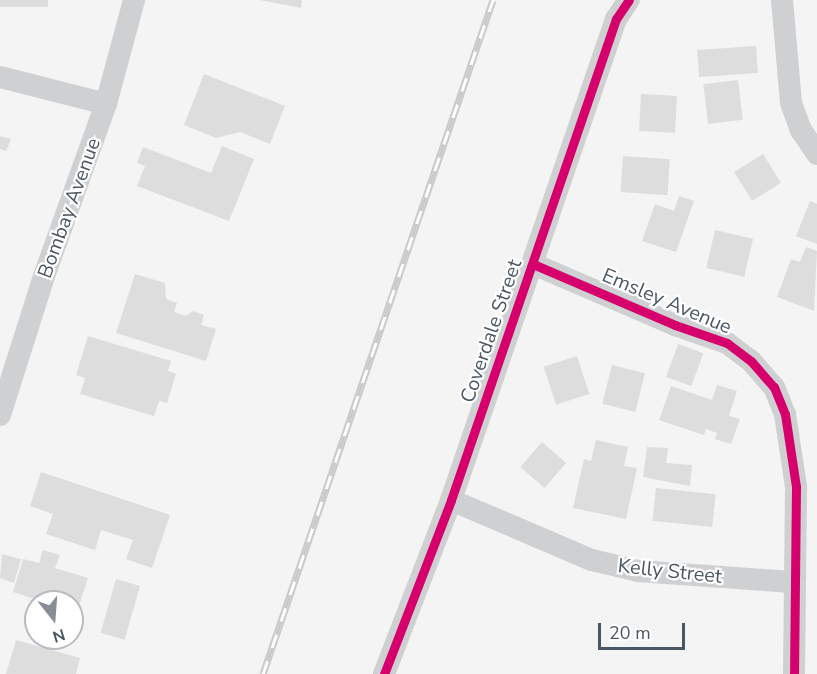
<!DOCTYPE html>
<style>
body{margin:0}
#map{position:relative;width:817px;height:674px;overflow:hidden;background:#f4f4f4;font-family:"Nunito Sans",sans-serif}
div>[style]{position:absolute}
[style*='--x']{left:calc(var(--x)*1px);top:calc(var(--y)*1px);width:calc(var(--w)*1px);rotate:calc(var(--a)*1deg)}
.building>*{inset:0;background:#ddddde;transform-origin:0 0}
.minor>*{height:22px;margin:-11px;padding:0 11px;transform-origin:11px;border-radius:11px;background:#ced0d2}
.rail>*{height:7px;margin-top:-3.5px;transform-origin:0;background:repeating-linear-gradient(90deg,#fff 0 14px,#c9cacc 0 28px);box-sizing:border-box;border-block:2px solid #c9cacc}
.cycleway>*{height:9px;margin:-4.5px;padding:0 4.5px;transform-origin:4.5px;border-radius:4.5px;background:#d6006c}
span{translate:-50% -50%;white-space:nowrap;text-align:center;line-height:1.15;-webkit-text-stroke:4.5px #fff;paint-order:stroke}
.street-label{font-size:20px;color:#4a5661}
.north{position:absolute;left:24px;top:590px;width:60px;height:60px;box-sizing:border-box;background:#fff;border:2px solid #b7bbc0;border-radius:50%;rotate:163deg;font-size:16px;font-weight:700;line-height:24px;text-align:center;color:#4a5661}
.north::after{content:'';display:block;margin:auto;width:21px;height:27px;background:#868d94;clip-path:polygon(50% 0,100% 100%,50% 72%,0 100%)}
.scale{position:absolute;left:598px;top:623px;width:87px;height:27px;box-sizing:border-box;border:3px solid #4a5661;border-top:0;padding-left:8px;font-size:18px;line-height:21px;white-space:nowrap;color:#4a5661;-webkit-text-stroke:4px #fff;paint-order:stroke}
</style>
<div id="map">
<div class="building">
<div style="left:0;top:0;width:48px;height:7px"></div>
<div style="clip-path:polygon(260px 0,302px 0,301px 8px)"></div>
<div style="left:756px;top:46px;width:27px;height:59px;rotate:86deg"></div>
<div style="clip-path:polygon(204px 74px,285px 106px,270px 144px,240px 132px,216px 138px,184px 125px)"></div>
<div style="left:738px;top:80px;width:40px;height:35px;rotate:83deg"></div>
<div style="left:641px;top:94px;width:36px;height:37px;rotate:3deg"></div>
<div style="clip-path:polygon(0 136px,11px 139px,6px 151px,0 149px)"></div>
<div style="clip-path:polygon(222px 146px,254px 159px,229px 221px,137px 186px,145px 166px,137px 163px,143px 147px,211px 173px)"></div>
<div style="left:763px;top:154px;width:34px;height:34px;rotate:58deg"></div>
<div style="left:623px;top:156px;width:47px;height:36px;rotate:4deg"></div>
<div style="clip-path:polygon(679px 196px,694px 201px,676px 252px,642px 241px,655px 204px,674px 211px)"></div>
<div style="clip-path:polygon(810px 201px,817px 204px,817px 244px,796px 236px)"></div>
<div style="left:715px;top:230px;width:39px;height:39px;rotate:13deg"></div>
<div style="clip-path:polygon(806px 247px,817px 251px,814px 311px,777px 297px,791px 259px,800px 262px)"></div>
<div style="clip-path:polygon(135px 274px,165px 283px,166px 299px,177px 303px,174px 312px,186px 316px,193px 311px,204px 315px,201px 325px,216px 329px,206px 361px,116px 333px)"></div>
<div style="clip-path:polygon(88px 336px,171px 361px,168px 371px,176px 374px,167px 403px,159px 401px,154px 416px,80px 394px,85px 378px,76px 375px)"></div>
<div style="left:678px;top:344px;width:27px;height:35px;rotate:20deg"></div>
<div style="left:577px;top:356px;width:40px;height:35px;rotate:72deg"></div>
<div style="left:612px;top:365px;width:34px;height:40px;rotate:14deg"></div>
<div style="clip-path:polygon(717px 385px,737px 391px,729px 416px,740px 419px,731px 444px,715px 439px,717px 433px,706px 429px,704px 435px,659px 420px,671px 386px,712px 400px)"></div>
<div style="clip-path:polygon(596px 440px,628px 447px,624px 466px,637px 468px,626px 519px,573px 508px,584px 459px,591px 461px)"></div>
<div style="left:542px;top:442px;width:32px;height:33px;rotate:41deg"></div>
<div style="clip-path:polygon(647px 447px,668px 448px,666px 463px,692px 465px,690px 486px,643px 477px)"></div>
<div style="clip-path:polygon(41px 472px,170px 515px,152px 568px,126px 559px,133px 540px,101px 530px,95px 550px,46px 534px,53px 514px,30px 506px)"></div>
<div style="left:656px;top:488px;width:60px;height:33px;rotate:6deg"></div>
<div style="clip-path:polygon(43px 550px,60px 555px,55px 568px,88px 578px,77px 612px,72px 610px,72px 602px,45px 602px,13px 592px,23px 559px,39px 563px)"></div>
<div style="clip-path:polygon(2px 554px,21px 559px,14px 583px,0 578px)"></div>
<div style="left:116px;top:579px;width:25px;height:56px;rotate:16deg"></div>
<div style="clip-path:polygon(16px 640px,80px 658px,76px 674px,6px 674px)"></div>
</div>
<div class="minor">
<div style="--x:782;--y:0;--w:103;--a:85"></div>
<div style="--x:791;--y:103;--w:29;--a:70"></div>
<div style="--x:801;--y:130;--w:29;--a:56"></div>
<div style="--x:0;--y:77;--w:109;--a:14.3"></div>
<div style="--x:533;--y:264;--w:155;--a:23.2"></div>
<div style="--x:675;--y:325;--w:55;--a:19.1"></div>
<div style="--x:727;--y:343;--w:30;--a:37"></div>
<div style="--x:751;--y:361;--w:35;--a:49"></div>
<div style="--x:774;--y:387;--w:29;--a:68"></div>
<div style="--x:785;--y:414;--w:74;--a:81.4"></div>
<div style="--x:796;--y:487;--w:187;--a:90.6"></div>
<div style="--x:0;--y:415;--w:146;--a:-72.4"></div>
<div style="--x:44;--y:276;--w:183;--a:-70.2"></div>
<div style="--x:106;--y:104;--w:108;--a:-74.9"></div>
<div style="--x:451;--y:500;--w:153;--a:23.1"></div>
<div style="--x:592;--y:560;--w:47;--a:13.4"></div>
<div style="--x:638;--y:571;--w:155;--a:4.1"></div>
<div style="--x:384;--y:674;--w:186;--a:-68.9"></div>
<div style="--x:451;--y:500;--w:509;--a:-71.07"></div>
<div style="--x:616;--y:19;--w:23;--a:-56"></div>
</div>
<div class="rail">
<div style="--x:263;--y:674;--w:712;--a:-71.16"></div>
</div>
<div class="cycleway">
<div style="--x:533;--y:264;--w:155;--a:23.2"></div>
<div style="--x:675;--y:325;--w:55;--a:19.1"></div>
<div style="--x:727;--y:343;--w:30;--a:37"></div>
<div style="--x:751;--y:361;--w:35;--a:49"></div>
<div style="--x:774;--y:387;--w:29;--a:68"></div>
<div style="--x:785;--y:414;--w:74;--a:81.4"></div>
<div style="--x:796;--y:487;--w:187;--a:90.6"></div>
<div style="--x:384;--y:674;--w:186;--a:-68.9"></div>
<div style="--x:451;--y:500;--w:509;--a:-71.07"></div>
<div style="--x:616;--y:19;--w:23;--a:-56"></div>
</div>
<div class="street-label">
<span style="left:69px;top:208px;rotate:-70deg">Bombay Avenue</span>
<span style="left:667px;top:301px;rotate:23deg">Emsley Avenue</span>
<span style="left:491px;top:331px;rotate:-71deg">Coverdale Street</span>
<span style="left:670px;top:571px;rotate:6deg">Kelly Street</span>
</div>
<div class="north">N</div>
<div class="scale">20 m</div>
</div>
